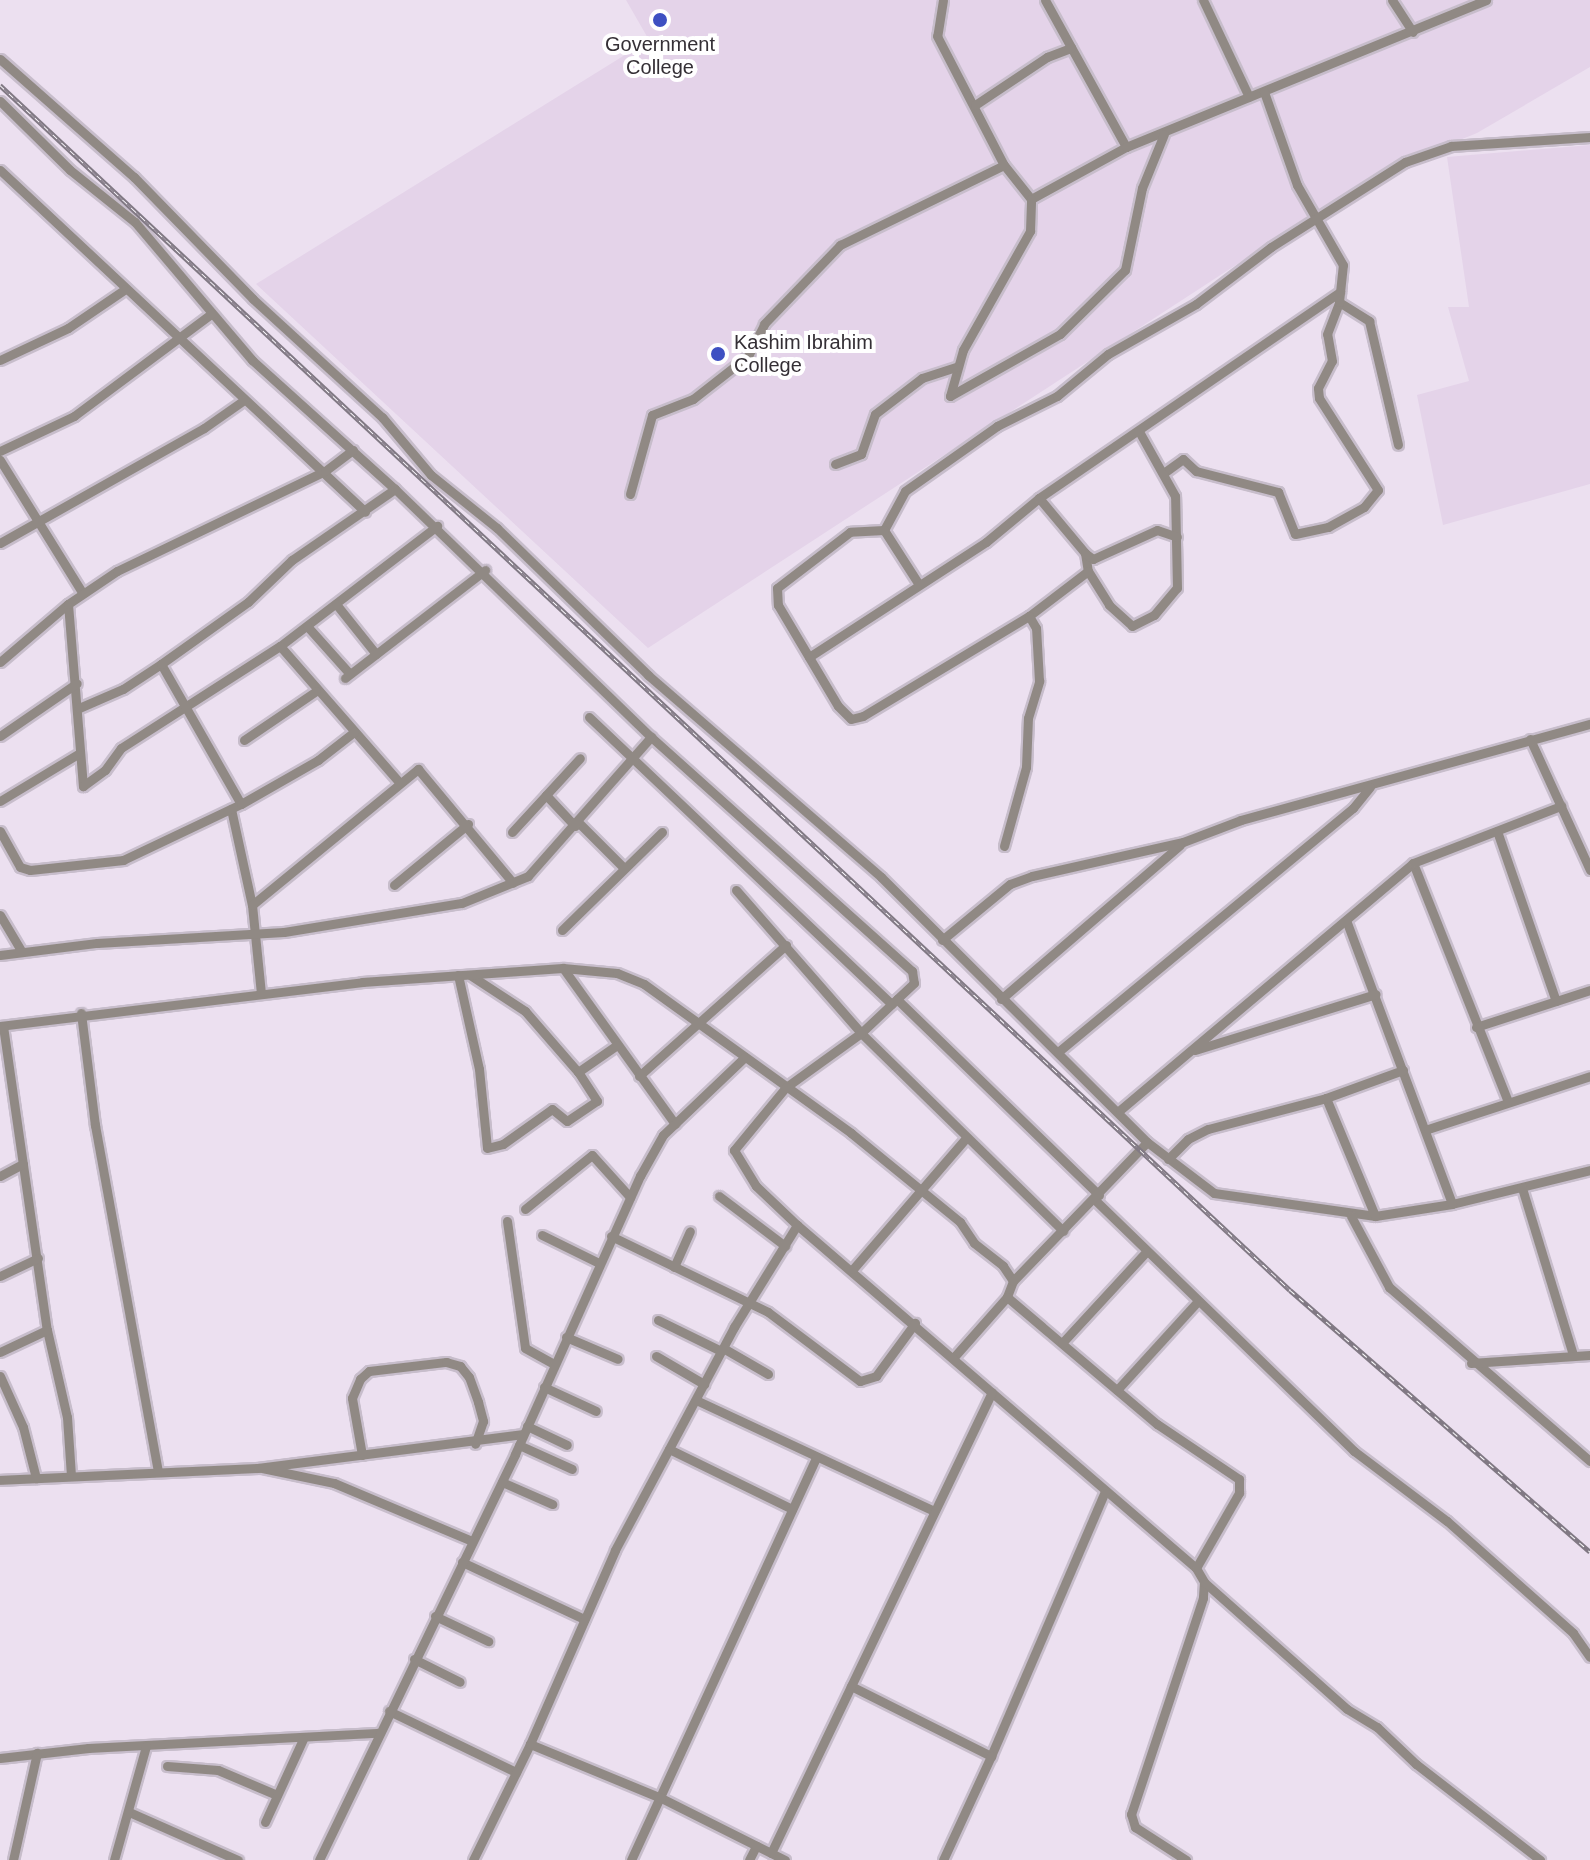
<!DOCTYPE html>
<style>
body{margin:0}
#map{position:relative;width:1590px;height:1860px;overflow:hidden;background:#ece0f0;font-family:Helvetica,sans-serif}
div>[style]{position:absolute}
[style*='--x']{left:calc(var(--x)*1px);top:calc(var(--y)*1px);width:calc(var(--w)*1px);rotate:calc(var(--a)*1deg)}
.built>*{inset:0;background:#e4d3e9}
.roads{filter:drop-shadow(2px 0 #c7bdcb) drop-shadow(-2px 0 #c7bdcb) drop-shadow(0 2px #c7bdcb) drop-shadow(0 -2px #c7bdcb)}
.minor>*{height:9px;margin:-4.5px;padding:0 4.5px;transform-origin:4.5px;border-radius:4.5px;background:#908984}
.rail>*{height:5px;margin-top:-2.5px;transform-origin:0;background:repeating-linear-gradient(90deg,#fff 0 6px,#817984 0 12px);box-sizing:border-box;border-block:2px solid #817984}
.dots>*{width:22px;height:22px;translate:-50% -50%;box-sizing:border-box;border:4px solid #fff;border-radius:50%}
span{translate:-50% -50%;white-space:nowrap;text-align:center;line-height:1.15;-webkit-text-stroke:8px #fff;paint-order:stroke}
.poi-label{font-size:20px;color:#342f35}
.left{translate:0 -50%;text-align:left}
</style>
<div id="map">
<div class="built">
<div style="clip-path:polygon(626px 0,1590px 0,1590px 67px,1477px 133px,1374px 175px,648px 648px,256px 284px,649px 40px)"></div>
<div style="clip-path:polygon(1590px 145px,1590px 484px,1443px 525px,1417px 395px,1469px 381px,1448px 307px,1469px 307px,1447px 157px)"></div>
</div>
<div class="roads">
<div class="minor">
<div style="--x:943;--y:0;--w:36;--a:99"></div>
<div style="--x:937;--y:36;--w:145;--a:62.6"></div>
<div style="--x:1004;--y:165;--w:43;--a:51.5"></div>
<div style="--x:1045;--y:0;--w:168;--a:61.1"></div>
<div style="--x:1203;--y:0;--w:107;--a:64.6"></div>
<div style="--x:1392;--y:0;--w:38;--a:57"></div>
<div style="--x:0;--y:59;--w:179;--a:41.4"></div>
<div style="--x:134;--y:177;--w:170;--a:45.7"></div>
<div style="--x:253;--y:299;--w:175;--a:42.5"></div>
<div style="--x:382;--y:417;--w:76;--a:49.8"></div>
<div style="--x:431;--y:475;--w:85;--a:38.8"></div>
<div style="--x:497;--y:528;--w:211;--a:44.2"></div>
<div style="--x:648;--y:675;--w:308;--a:40.9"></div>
<div style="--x:881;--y:877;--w:375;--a:44.9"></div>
<div style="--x:1147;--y:1142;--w:84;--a:37.3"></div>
<div style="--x:1214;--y:1193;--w:163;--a:8.1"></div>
<div style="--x:1375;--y:1216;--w:78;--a:-8.9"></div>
<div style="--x:1452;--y:1204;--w:142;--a:-13.8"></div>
<div style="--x:0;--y:101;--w:98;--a:44.6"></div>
<div style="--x:70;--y:170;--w:83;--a:38.7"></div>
<div style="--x:135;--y:222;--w:181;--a:49.7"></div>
<div style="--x:252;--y:360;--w:193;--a:42.1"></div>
<div style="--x:975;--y:105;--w:87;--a:-33.7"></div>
<div style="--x:1047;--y:57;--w:26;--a:-21"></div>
<div style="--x:0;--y:170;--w:500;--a:43.1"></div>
<div style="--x:1031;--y:199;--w:108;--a:-28.7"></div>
<div style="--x:1126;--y:147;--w:389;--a:-22.2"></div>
<div style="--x:1339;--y:302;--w:36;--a:32"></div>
<div style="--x:1369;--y:321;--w:127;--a:76.8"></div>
<div style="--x:0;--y:360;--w:75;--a:-25.2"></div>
<div style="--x:68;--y:328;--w:68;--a:-34.2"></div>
<div style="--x:950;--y:396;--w:126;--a:-29.4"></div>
<div style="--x:1060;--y:334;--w:91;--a:-44.6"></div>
<div style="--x:1125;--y:270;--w:84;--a:-78.3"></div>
<div style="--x:1142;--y:188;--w:58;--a:-67.8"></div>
<div style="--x:950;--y:396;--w:48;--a:-74.2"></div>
<div style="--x:963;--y:350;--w:137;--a:-60.6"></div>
<div style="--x:1030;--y:231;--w:32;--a:-88"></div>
<div style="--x:0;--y:451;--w:82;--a:-25.3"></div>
<div style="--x:74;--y:416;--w:171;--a:-36.7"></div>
<div style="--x:0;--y:460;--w:155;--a:58.2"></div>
<div style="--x:835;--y:464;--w:28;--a:-21"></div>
<div style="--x:861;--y:454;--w:42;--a:-70.7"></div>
<div style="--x:875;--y:414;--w:59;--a:-37.5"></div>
<div style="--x:922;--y:378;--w:38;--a:-18"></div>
<div style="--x:1165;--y:472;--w:22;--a:-36"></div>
<div style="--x:1183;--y:459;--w:18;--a:43"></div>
<div style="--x:1196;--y:471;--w:85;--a:14.4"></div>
<div style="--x:1278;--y:492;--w:45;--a:68"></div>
<div style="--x:1295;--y:534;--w:34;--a:-12"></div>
<div style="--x:1328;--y:527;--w:41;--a:-29.1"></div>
<div style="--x:1364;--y:507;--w:22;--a:-51"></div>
<div style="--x:1378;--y:490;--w:109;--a:-122.7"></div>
<div style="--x:1319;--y:398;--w:10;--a:-96"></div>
<div style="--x:1318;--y:388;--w:30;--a:-63"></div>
<div style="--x:1332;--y:361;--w:27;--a:-100"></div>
<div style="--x:1327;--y:334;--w:34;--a:-69"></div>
<div style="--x:1339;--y:302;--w:37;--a:-84"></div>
<div style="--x:1343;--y:265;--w:92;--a:-119.9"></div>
<div style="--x:1297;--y:185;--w:99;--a:-109.5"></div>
<div style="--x:630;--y:494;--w:82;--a:-74.4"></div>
<div style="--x:652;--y:415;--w:44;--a:-21.3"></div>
<div style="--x:693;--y:399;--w:70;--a:-38"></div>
<div style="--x:748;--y:356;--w:36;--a:-63"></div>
<div style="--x:764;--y:324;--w:110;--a:-46.1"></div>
<div style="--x:840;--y:245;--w:182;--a:-26"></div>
<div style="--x:1039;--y:498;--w:72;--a:50.1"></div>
<div style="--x:1085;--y:553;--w:18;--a:81"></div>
<div style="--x:1088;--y:571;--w:40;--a:58"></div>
<div style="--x:1109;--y:605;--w:31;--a:42"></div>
<div style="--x:1132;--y:626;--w:25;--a:-27"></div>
<div style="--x:1154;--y:615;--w:35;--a:-50"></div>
<div style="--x:1177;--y:588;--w:92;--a:-91.2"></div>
<div style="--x:1175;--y:496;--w:72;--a:-119.1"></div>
<div style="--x:884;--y:530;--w:44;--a:-61.7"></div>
<div style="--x:905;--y:491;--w:113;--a:-35.2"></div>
<div style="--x:997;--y:426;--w:67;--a:-26.6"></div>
<div style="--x:1057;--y:396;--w:66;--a:-39.5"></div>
<div style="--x:1108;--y:354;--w:101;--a:-29.6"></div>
<div style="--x:1196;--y:304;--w:94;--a:-37.2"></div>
<div style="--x:1271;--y:247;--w:159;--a:-32.4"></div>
<div style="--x:1405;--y:162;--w:49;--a:-19.2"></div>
<div style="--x:1451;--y:146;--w:139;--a:-3.7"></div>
<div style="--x:0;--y:543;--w:234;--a:-29.4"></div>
<div style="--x:204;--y:428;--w:49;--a:-35"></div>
<div style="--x:1085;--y:553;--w:10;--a:37"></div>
<div style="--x:1093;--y:559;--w:70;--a:-24.4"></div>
<div style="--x:1157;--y:530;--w:21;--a:19"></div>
<div style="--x:918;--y:583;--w:63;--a:-122.7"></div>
<div style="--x:884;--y:530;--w:34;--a:177"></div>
<div style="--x:850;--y:532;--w:92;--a:142.5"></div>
<div style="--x:777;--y:588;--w:17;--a:87"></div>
<div style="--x:778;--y:605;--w:117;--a:59.3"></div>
<div style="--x:838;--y:706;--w:18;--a:45"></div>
<div style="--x:851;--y:719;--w:12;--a:-14"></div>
<div style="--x:863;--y:716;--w:194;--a:-31.1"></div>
<div style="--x:1029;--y:616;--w:74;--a:-37.3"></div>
<div style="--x:68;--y:604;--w:183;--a:85.3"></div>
<div style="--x:83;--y:786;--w:27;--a:-36"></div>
<div style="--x:105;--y:770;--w:27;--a:-54"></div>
<div style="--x:121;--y:748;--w:189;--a:-32.7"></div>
<div style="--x:280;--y:646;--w:198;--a:-37.4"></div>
<div style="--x:336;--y:604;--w:64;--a:51.3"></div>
<div style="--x:307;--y:626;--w:64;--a:48.1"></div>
<div style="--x:280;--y:646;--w:181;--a:48.8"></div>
<div style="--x:809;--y:657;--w:211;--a:-33"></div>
<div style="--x:986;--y:542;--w:69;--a:-39.7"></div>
<div style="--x:1039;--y:498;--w:365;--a:-34.4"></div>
<div style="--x:0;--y:662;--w:89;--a:-40.5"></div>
<div style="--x:68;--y:604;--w:59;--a:-34"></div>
<div style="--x:117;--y:571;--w:231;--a:-25.7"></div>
<div style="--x:325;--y:471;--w:35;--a:-37"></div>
<div style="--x:161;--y:664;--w:161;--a:60.3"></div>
<div style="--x:345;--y:678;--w:177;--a:-37.6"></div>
<div style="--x:79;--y:708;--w:48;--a:-23.4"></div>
<div style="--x:123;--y:689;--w:45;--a:-33.3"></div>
<div style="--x:161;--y:664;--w:107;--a:-35.5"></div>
<div style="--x:248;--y:602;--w:61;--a:-43.7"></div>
<div style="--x:292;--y:560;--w:125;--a:-34.6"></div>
<div style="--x:395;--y:489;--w:356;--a:44.1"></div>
<div style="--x:651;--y:737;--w:351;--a:41.9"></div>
<div style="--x:912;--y:971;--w:12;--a:81"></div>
<div style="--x:914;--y:983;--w:23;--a:137"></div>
<div style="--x:589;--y:717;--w:417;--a:43.5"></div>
<div style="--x:0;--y:736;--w:93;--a:-34.5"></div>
<div style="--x:1530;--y:739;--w:144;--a:65.4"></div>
<div style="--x:244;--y:740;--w:87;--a:-34.2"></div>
<div style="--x:0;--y:801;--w:91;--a:-31.1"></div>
<div style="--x:231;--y:809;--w:98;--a:77.7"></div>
<div style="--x:252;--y:905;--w:88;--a:84.2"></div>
<div style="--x:578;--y:822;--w:65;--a:45"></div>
<div style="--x:575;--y:826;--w:42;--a:-133.1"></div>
<div style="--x:546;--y:795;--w:50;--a:-47.4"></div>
<div style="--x:0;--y:831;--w:41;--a:60.9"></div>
<div style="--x:20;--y:867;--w:10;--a:17"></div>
<div style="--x:30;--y:870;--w:94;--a:-6.1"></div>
<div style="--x:123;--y:860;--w:131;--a:-25.4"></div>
<div style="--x:241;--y:804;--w:89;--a:-29.7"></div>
<div style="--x:318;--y:760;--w:46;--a:-37.9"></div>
<div style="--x:1497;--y:831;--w:180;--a:70.9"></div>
<div style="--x:512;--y:832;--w:50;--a:-47.4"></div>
<div style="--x:1004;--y:846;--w:82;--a:-74.4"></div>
<div style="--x:1026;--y:767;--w:49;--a:-87.7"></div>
<div style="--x:1028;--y:718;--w:39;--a:-73"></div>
<div style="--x:1039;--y:681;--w:53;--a:-93.2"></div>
<div style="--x:1036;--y:628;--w:14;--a:-120"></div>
<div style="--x:1413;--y:863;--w:257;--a:68.3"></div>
<div style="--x:394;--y:885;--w:96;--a:-39.5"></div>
<div style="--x:736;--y:890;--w:190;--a:48.8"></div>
<div style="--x:861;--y:1033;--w:283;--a:44.4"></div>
<div style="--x:252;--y:905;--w:215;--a:-39.3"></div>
<div style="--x:418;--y:769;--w:148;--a:50.2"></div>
<div style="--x:0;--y:915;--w:43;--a:59.3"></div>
<div style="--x:1346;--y:920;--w:303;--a:69.5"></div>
<div style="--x:562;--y:930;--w:140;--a:-44.4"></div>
<div style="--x:942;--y:940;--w:88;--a:-39.5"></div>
<div style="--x:1010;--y:884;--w:23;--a:-20"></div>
<div style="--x:1032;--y:876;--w:155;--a:-12.7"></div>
<div style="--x:1183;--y:842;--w:62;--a:-20.8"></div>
<div style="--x:1241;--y:820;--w:362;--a:-15.4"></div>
<div style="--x:0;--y:955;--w:98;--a:-7.1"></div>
<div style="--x:97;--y:943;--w:187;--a:-3.4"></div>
<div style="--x:284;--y:932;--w:180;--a:-9.3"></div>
<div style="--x:462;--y:903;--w:71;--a:-22.2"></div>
<div style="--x:528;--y:876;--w:186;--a:-48.5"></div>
<div style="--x:563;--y:968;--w:192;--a:54.3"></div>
<div style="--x:458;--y:975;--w:96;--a:77.4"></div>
<div style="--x:479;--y:1069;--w:79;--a:84.2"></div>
<div style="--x:487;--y:1148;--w:16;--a:-14"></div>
<div style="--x:503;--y:1144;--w:60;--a:-35.5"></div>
<div style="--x:552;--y:1109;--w:19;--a:39"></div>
<div style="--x:567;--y:1121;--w:36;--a:-34"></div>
<div style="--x:597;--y:1101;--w:35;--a:-123"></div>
<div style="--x:470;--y:975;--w:66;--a:33.2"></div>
<div style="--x:525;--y:1011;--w:81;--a:49"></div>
<div style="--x:578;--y:1072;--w:47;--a:-34.7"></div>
<div style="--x:1001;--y:999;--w:236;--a:-40.7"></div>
<div style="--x:81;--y:1013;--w:113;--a:82.9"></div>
<div style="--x:95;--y:1125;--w:351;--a:79.7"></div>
<div style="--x:0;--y:1026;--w:365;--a:-6.9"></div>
<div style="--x:362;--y:982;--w:201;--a:-4"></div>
<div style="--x:563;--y:968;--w:54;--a:5.3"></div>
<div style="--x:617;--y:973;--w:29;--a:22"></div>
<div style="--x:644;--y:984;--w:255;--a:35.7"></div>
<div style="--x:851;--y:1133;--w:141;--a:39.2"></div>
<div style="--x:960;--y:1222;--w:25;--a:56"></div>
<div style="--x:974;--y:1243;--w:37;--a:38"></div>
<div style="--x:1003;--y:1266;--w:18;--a:56"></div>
<div style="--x:1013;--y:1281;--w:17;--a:111"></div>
<div style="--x:1007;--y:1297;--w:80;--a:131.5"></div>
<div style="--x:3;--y:1026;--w:307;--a:81.8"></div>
<div style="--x:47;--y:1330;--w:89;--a:77.1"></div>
<div style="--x:67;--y:1417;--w:59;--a:86.1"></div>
<div style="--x:1476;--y:1027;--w:120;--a:-18"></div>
<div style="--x:1195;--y:1050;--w:189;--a:-17.2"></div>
<div style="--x:1058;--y:1052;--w:383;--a:-39.6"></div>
<div style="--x:1353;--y:808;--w:27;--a:-51"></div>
<div style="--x:639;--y:1076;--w:197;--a:-41.7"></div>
<div style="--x:1326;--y:1098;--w:128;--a:67.4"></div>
<div style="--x:1120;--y:1110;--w:383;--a:-40.1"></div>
<div style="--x:1413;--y:863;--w:159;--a:-21.1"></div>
<div style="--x:1428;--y:1129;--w:170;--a:-18.1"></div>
<div style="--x:1168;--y:1159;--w:28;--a:-45"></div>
<div style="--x:1188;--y:1139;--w:22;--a:-27"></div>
<div style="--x:1208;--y:1129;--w:122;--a:-14.7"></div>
<div style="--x:1326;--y:1098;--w:82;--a:-20"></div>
<div style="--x:0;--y:1176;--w:26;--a:-28"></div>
<div style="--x:1522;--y:1188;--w:175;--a:73"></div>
<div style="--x:1099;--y:1195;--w:281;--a:-135.9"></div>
<div style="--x:897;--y:999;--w:50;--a:136.6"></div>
<div style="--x:861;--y:1033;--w:92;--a:144.2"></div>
<div style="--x:786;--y:1087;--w:82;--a:129.5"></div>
<div style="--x:734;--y:1150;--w:42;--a:58.6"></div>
<div style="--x:756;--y:1186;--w:57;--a:43.6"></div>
<div style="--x:797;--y:1225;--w:526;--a:40.68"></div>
<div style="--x:1196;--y:1568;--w:16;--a:60"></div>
<div style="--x:1204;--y:1582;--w:16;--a:94"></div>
<div style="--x:1203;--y:1598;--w:228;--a:108.4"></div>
<div style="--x:1131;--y:1814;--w:14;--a:73"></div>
<div style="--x:1135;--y:1827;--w:61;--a:32.9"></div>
<div style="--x:719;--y:1196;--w:83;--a:37.1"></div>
<div style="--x:1095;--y:1200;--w:361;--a:44.1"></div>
<div style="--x:1354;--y:1451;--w:116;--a:37"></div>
<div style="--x:1447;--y:1521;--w:169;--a:41.6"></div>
<div style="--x:1573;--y:1633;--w:29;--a:55"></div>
<div style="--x:525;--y:1209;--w:86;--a:-38.9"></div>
<div style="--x:592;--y:1155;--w:57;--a:47.9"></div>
<div style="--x:1351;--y:1216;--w:81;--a:61.8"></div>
<div style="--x:1389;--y:1287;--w:266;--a:40.9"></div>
<div style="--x:507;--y:1221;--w:128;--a:81.9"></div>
<div style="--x:525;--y:1348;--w:33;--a:29"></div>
<div style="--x:542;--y:1235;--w:64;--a:26.2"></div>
<div style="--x:611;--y:1236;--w:174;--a:25.8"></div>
<div style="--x:768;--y:1312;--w:115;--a:36.9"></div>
<div style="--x:860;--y:1381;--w:17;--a:-17"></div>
<div style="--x:876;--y:1376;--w:66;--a:-53.7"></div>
<div style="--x:674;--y:1267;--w:39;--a:-66"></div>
<div style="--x:853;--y:1269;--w:174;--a:-49.2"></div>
<div style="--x:0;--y:1276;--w:42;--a:-25.3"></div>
<div style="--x:1013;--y:1281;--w:193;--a:-46"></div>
<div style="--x:1007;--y:1297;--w:197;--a:40.3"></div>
<div style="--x:1157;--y:1424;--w:99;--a:33.9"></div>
<div style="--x:1239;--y:1479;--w:14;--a:90"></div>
<div style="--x:1239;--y:1493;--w:86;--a:119.8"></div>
<div style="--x:658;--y:1320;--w:70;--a:26.2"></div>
<div style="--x:566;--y:1337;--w:56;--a:22.9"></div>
<div style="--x:1062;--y:1343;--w:124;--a:-47.3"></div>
<div style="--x:723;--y:1348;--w:52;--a:30"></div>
<div style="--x:0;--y:1352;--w:52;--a:-25.1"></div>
<div style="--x:656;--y:1356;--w:56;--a:30.3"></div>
<div style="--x:1471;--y:1363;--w:119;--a:-3.8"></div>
<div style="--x:0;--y:1376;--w:56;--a:65.7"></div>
<div style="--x:23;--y:1427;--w:53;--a:75.7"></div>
<div style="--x:544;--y:1387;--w:57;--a:24.8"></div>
<div style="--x:1117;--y:1390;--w:119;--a:-47.7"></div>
<div style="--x:696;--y:1400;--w:263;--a:25"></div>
<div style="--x:527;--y:1426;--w:44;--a:25.4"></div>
<div style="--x:519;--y:1445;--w:58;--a:24.4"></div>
<div style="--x:669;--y:1449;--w:137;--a:26"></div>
<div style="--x:362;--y:1455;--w:58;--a:-100"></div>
<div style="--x:352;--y:1398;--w:21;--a:-67"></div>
<div style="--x:360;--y:1379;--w:12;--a:-42"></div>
<div style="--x:369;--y:1371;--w:78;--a:-6.7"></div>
<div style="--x:446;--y:1362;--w:15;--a:16"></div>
<div style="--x:460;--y:1366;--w:14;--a:51"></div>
<div style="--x:469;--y:1377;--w:27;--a:70"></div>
<div style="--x:478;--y:1402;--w:20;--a:75"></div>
<div style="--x:483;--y:1421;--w:24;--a:109"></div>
<div style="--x:262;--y:1468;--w:74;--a:11.8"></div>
<div style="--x:334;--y:1483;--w:150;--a:22.8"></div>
<div style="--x:0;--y:1480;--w:258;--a:-2.7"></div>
<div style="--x:258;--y:1468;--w:267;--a:-7.3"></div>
<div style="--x:502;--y:1482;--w:55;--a:23.7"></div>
<div style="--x:462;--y:1562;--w:135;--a:25"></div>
<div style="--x:1204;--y:1582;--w:191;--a:41.6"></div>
<div style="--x:1347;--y:1709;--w:35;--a:31"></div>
<div style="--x:1377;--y:1727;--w:54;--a:43.5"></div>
<div style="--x:1416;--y:1764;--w:157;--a:37.7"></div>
<div style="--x:435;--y:1616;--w:59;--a:25.3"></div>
<div style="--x:414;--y:1659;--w:51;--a:26.6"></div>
<div style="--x:851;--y:1686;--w:157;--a:26.6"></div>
<div style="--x:991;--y:1756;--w:288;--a:-66.7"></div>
<div style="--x:389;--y:1711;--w:141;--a:25.7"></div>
<div style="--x:0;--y:1758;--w:89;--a:-6.5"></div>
<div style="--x:88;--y:1748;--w:289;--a:-3"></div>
<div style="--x:167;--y:1766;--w:51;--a:4.5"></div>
<div style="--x:218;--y:1770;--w:64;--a:23"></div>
<div style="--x:129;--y:1812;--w:119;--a:23.8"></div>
<div style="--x:265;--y:1822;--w:91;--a:-65.4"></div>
<div style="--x:771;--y:1853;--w:511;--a:-64.39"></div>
<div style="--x:13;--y:1860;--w:110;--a:-77.4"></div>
<div style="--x:114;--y:1860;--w:118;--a:-74.3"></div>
<div style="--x:319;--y:1860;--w:451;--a:-64.2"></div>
<div style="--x:515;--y:1454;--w:305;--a:-65.8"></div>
<div style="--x:640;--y:1176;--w:47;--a:-60.7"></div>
<div style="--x:663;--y:1135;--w:113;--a:-43.6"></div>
<div style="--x:473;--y:1860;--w:129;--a:-63.8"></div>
<div style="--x:631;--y:1860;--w:443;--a:-65.3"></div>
<div style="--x:749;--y:1860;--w:16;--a:-63"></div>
<div style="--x:785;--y:1860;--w:139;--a:-153.4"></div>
<div style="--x:661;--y:1798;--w:142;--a:-157.6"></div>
<div style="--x:530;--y:1744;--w:212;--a:-66.3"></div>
<div style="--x:615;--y:1550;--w:253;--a:-61.9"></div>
<div style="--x:734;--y:1327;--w:120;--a:-58.3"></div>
<div style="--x:943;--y:1860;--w:115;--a:-65.2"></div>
</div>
</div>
<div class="rail">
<div style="--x:0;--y:85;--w:1765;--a:43.05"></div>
<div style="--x:1290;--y:1290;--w:398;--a:41.1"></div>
</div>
<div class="dots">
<div style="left:660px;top:20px;background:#3e4fc2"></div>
<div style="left:718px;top:354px;background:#3e4fc2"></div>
</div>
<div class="poi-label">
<span style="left:660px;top:56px">Government<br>College</span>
<span class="left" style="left:734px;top:354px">Kashim Ibrahim<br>College</span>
</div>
</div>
